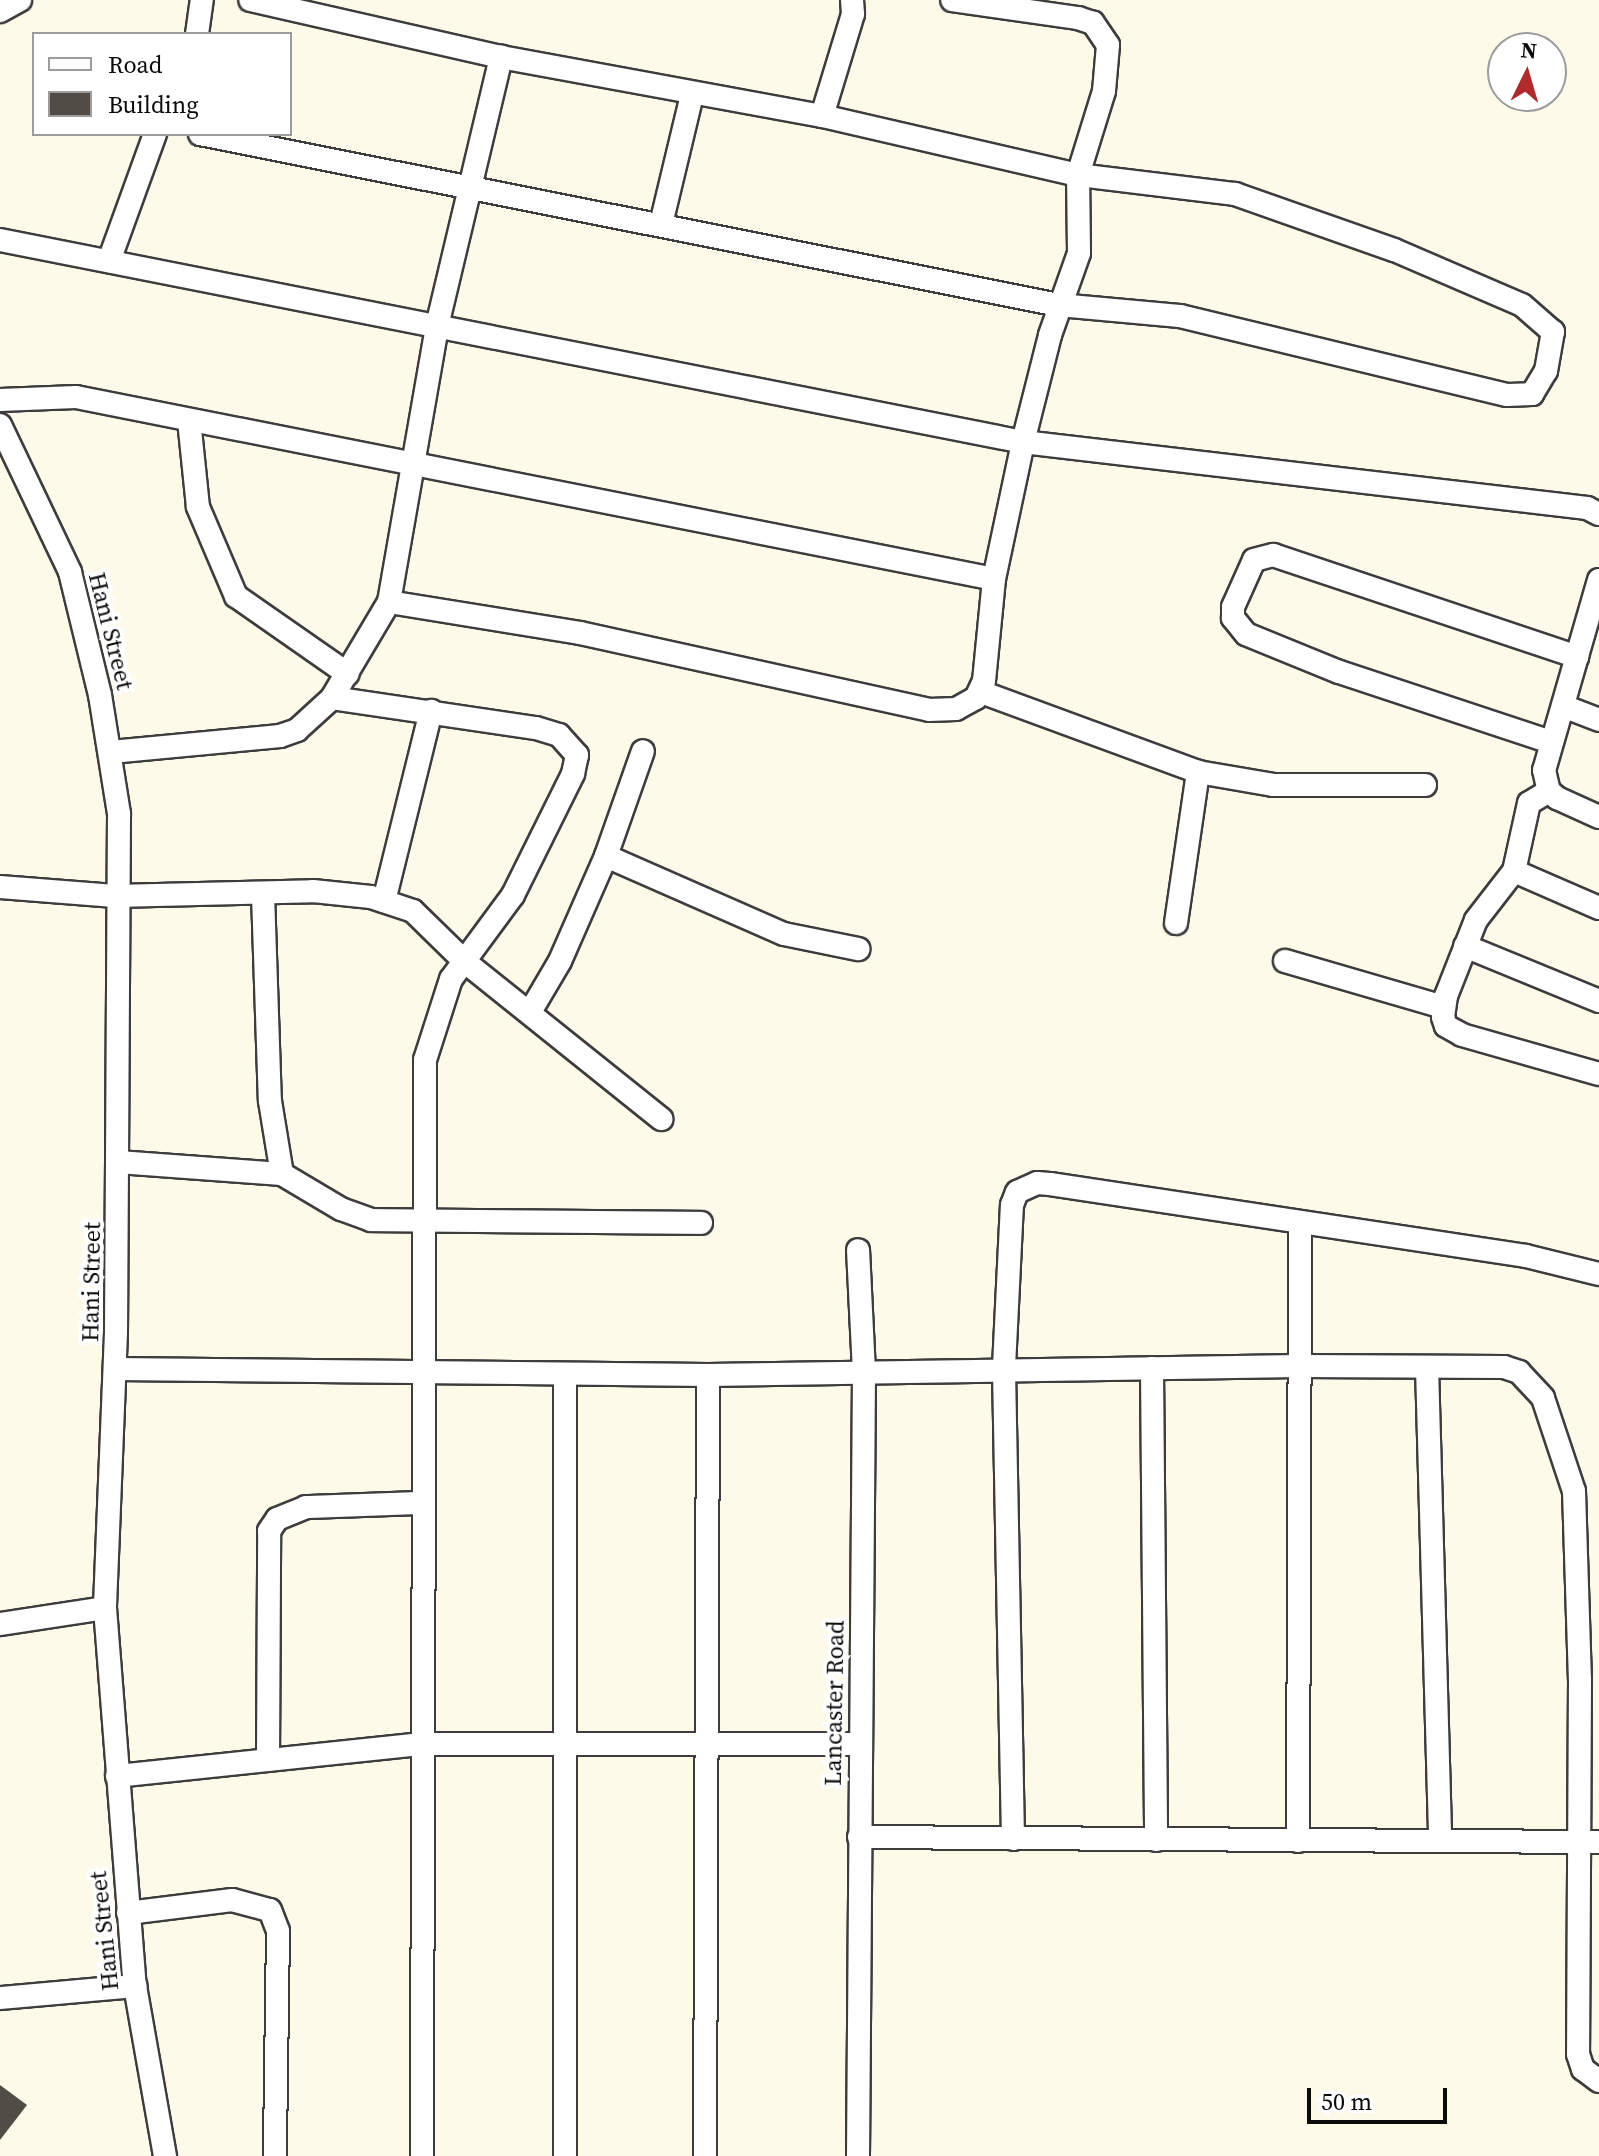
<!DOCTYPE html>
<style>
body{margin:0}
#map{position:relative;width:1599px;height:2156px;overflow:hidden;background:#fefae9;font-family:"Source Serif 4",serif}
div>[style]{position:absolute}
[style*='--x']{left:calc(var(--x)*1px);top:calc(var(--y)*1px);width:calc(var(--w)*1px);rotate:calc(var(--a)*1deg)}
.building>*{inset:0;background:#524c47}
.roads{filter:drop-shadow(2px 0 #3d3d3d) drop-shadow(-2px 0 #3d3d3d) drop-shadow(0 2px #3d3d3d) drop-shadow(0 -2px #3d3d3d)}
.minor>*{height:22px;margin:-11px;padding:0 11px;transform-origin:11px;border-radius:11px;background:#fff}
span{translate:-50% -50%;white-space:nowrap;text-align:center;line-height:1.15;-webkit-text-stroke:8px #fff;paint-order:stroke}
.street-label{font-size:24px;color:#0a0a0a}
.legend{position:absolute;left:32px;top:32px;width:260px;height:104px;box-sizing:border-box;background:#fff;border:2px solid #9d9d9d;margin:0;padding:10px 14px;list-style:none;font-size:24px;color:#0a0a0a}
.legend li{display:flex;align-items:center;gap:16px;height:40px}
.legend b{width:40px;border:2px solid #9d9d9d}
.north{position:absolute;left:1487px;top:32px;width:80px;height:80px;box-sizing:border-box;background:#fff;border:2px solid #9d9d9d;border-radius:50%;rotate:5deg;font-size:22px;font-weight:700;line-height:32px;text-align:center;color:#0a0a0a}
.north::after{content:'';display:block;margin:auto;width:28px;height:36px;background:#b22a2e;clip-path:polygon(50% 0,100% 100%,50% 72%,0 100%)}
.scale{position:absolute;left:1307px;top:2088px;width:140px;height:36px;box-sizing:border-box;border:4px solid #0a0a0a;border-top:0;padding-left:10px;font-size:24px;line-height:28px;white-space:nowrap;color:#0a0a0a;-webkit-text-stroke:6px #fff;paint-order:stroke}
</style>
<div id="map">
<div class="building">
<div style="clip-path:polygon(0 2085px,27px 2105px,0 2140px)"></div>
</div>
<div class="roads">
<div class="minor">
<div style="--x:0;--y:11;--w:23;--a:-29"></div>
<div style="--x:197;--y:34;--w:34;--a:-82"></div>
<div style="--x:822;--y:116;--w:107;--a:-73.1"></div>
<div style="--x:853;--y:14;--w:14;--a:-94"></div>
<div style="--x:200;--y:134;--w:876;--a:11.26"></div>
<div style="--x:1059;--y:305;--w:121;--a:5.2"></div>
<div style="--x:1180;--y:316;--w:336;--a:13.6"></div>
<div style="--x:1507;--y:395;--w:25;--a:-2"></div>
<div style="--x:1532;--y:394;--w:27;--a:-59"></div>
<div style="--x:1546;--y:371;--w:40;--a:-80"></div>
<div style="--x:1553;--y:332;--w:41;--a:-138.9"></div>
<div style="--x:1522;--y:305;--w:139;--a:-156.7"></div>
<div style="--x:1394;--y:250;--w:169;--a:-160.6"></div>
<div style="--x:1235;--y:194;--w:158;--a:-173.1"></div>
<div style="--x:1078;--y:175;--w:263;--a:-167"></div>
<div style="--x:822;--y:116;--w:326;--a:-169.6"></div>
<div style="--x:501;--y:57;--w:257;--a:-167.2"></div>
<div style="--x:661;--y:224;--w:133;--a:-76.5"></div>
<div style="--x:0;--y:240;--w:1043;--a:11.17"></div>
<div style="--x:1023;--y:442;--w:568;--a:6.67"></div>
<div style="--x:1587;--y:508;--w:13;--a:27"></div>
<div style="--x:109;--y:261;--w:135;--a:-70.1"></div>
<div style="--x:0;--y:400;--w:76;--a:-2.3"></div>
<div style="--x:76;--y:397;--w:936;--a:11.21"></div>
<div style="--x:189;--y:420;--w:87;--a:84.1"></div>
<div style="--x:198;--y:507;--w:97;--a:66.9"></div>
<div style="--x:236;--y:596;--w:136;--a:34.9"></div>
<div style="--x:0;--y:425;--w:163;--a:64.5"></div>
<div style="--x:70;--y:572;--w:127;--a:76.3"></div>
<div style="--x:100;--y:695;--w:121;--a:80.9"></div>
<div style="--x:119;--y:814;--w:518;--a:90.33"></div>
<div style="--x:116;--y:1332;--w:276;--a:92.3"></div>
<div style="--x:105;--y:1608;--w:379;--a:85.5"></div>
<div style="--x:135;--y:1986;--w:173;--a:80"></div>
<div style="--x:1599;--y:580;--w:198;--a:106.1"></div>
<div style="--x:1544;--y:770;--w:22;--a:77"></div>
<div style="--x:1549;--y:791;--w:11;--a:41"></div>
<div style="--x:1557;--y:798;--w:46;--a:24.3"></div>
<div style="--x:389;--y:602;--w:193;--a:9.2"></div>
<div style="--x:580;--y:633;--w:357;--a:12.4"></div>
<div style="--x:929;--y:710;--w:27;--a:-2"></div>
<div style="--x:956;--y:709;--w:23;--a:-29"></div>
<div style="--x:976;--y:698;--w:19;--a:-65"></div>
<div style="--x:984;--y:681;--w:102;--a:-84.4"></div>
<div style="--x:994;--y:579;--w:140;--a:-78"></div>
<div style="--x:1023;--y:442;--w:110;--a:-75.8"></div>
<div style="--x:1050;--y:335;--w:87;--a:-70.5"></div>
<div style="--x:1079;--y:253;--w:78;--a:-90.7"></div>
<div style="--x:1078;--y:175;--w:88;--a:-72.8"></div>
<div style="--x:1104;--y:91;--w:46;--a:-85"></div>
<div style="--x:1108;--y:45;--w:27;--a:-124"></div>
<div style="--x:1093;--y:23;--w:16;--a:-162"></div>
<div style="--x:1078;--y:18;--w:127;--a:-171.9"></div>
<div style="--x:981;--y:692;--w:231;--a:20.2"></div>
<div style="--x:1198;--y:772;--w:76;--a:9.8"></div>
<div style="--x:1273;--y:785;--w:152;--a:0"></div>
<div style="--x:332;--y:698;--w:206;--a:8.4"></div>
<div style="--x:536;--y:728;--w:24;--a:17"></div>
<div style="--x:559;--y:735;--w:27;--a:48"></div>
<div style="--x:577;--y:755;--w:19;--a:102"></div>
<div style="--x:573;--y:774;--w:135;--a:116.4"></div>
<div style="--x:513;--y:895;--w:104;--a:126.4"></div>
<div style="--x:451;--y:979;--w:85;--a:107.8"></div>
<div style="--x:425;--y:1060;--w:1096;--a:90.16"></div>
<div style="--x:1563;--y:706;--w:39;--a:21"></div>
<div style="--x:1551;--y:742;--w:223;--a:-161.7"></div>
<div style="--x:1339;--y:672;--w:100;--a:-157.8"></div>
<div style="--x:1246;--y:634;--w:21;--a:-129"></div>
<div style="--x:1233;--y:618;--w:11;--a:-90"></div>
<div style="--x:1233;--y:607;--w:51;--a:-65.9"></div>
<div style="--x:1254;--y:560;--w:20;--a:-15"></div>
<div style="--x:1273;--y:555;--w:321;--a:18.5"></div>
<div style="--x:111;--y:752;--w:170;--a:-5.4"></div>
<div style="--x:280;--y:736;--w:18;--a:-19"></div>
<div style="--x:297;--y:730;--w:47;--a:-42.4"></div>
<div style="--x:332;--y:698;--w:112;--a:-59.3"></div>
<div style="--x:389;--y:602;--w:280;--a:-80.1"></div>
<div style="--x:437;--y:326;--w:277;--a:-76.6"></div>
<div style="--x:1549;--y:791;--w:23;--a:149"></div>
<div style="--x:1529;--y:803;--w:70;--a:102.4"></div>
<div style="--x:1514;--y:871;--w:62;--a:127.8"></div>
<div style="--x:1476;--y:920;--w:82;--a:111.5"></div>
<div style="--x:1446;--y:996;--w:21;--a:98"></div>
<div style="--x:1443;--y:1017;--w:9;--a:72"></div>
<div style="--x:1446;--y:1026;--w:18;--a:29"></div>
<div style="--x:1462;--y:1035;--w:142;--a:15.9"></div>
<div style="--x:606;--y:856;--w:194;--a:23.7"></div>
<div style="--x:784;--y:934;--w:76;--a:11.5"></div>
<div style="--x:1514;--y:871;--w:93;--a:23.5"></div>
<div style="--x:0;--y:887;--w:115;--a:4.5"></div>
<div style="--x:115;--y:896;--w:198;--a:-1.4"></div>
<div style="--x:313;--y:891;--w:58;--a:5.9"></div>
<div style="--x:371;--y:897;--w:44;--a:18.4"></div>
<div style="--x:413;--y:911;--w:71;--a:44.4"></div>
<div style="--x:464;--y:961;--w:253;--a:38.7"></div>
<div style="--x:263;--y:894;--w:207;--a:88.1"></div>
<div style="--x:270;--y:1101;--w:74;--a:80.7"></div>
<div style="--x:384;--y:901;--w:196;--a:-76.1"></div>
<div style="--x:1176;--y:923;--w:153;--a:-81.7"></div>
<div style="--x:1465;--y:946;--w:145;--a:22.3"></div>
<div style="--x:1285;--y:961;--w:165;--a:16.2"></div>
<div style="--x:530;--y:1012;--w:59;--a:-59.5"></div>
<div style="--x:560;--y:961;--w:115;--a:-66.3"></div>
<div style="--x:606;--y:856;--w:111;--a:-70.6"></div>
<div style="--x:118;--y:1162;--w:164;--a:4.2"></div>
<div style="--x:282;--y:1174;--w:69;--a:30.7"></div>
<div style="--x:341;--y:1209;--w:32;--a:20"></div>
<div style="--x:371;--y:1220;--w:330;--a:0.5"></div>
<div style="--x:1427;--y:1367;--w:472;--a:88.4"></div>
<div style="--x:1152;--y:1368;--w:472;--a:89.5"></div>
<div style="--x:115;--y:1369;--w:593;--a:0.58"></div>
<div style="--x:708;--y:1375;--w:591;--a:-0.87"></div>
<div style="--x:1299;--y:1366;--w:205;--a:0.3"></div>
<div style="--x:1504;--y:1367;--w:16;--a:18"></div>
<div style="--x:1519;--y:1372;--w:35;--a:47"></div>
<div style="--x:1543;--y:1398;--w:98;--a:71.6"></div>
<div style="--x:1574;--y:1491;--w:189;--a:88.2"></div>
<div style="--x:1580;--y:1680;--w:374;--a:90.3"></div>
<div style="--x:1578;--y:2054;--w:16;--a:72"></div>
<div style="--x:1583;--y:2069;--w:20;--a:37"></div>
<div style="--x:0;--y:1624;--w:106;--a:-8.7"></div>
<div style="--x:268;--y:1760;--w:229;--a:-89.7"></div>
<div style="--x:269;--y:1531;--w:14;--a:-56"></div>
<div style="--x:277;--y:1519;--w:31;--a:-22"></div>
<div style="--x:306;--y:1507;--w:115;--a:-2"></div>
<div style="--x:117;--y:1776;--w:308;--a:-6"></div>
<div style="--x:423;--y:1744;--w:435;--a:0"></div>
<div style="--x:859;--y:1837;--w:740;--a:0.39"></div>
<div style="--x:1013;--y:1839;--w:472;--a:-91.1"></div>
<div style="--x:1004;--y:1367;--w:162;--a:-87.2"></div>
<div style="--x:1012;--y:1205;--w:14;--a:-69"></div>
<div style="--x:1017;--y:1192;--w:22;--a:-24"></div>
<div style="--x:1037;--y:1183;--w:13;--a:4"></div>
<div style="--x:1050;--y:1184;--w:481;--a:8.6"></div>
<div style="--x:1526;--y:1256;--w:75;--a:13.9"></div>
<div style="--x:1298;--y:1841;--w:619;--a:-89.81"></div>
<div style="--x:128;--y:1913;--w:105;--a:-7.1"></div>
<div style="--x:232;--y:1900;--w:39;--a:15"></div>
<div style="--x:270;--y:1910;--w:22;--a:69"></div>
<div style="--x:278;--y:1931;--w:225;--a:90.8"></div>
<div style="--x:0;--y:1998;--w:136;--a:-5.1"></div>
<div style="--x:565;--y:2156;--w:781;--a:-90"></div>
<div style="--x:705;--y:2156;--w:781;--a:-89.78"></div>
<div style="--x:858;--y:2156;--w:784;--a:-89.56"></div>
<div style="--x:864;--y:1372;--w:122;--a:-92.8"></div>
</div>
</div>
<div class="street-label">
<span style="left:111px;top:631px;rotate:76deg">Hani Street</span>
<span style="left:91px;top:1282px;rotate:-89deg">Hani Street</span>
<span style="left:834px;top:1703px;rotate:-89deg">Lancaster Road</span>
<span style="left:104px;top:1931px;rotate:-96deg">Hani Street</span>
</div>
<ul class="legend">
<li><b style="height:10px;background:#fff"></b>Road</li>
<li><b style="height:22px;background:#524c47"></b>Building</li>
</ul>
<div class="north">N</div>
<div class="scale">50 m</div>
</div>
